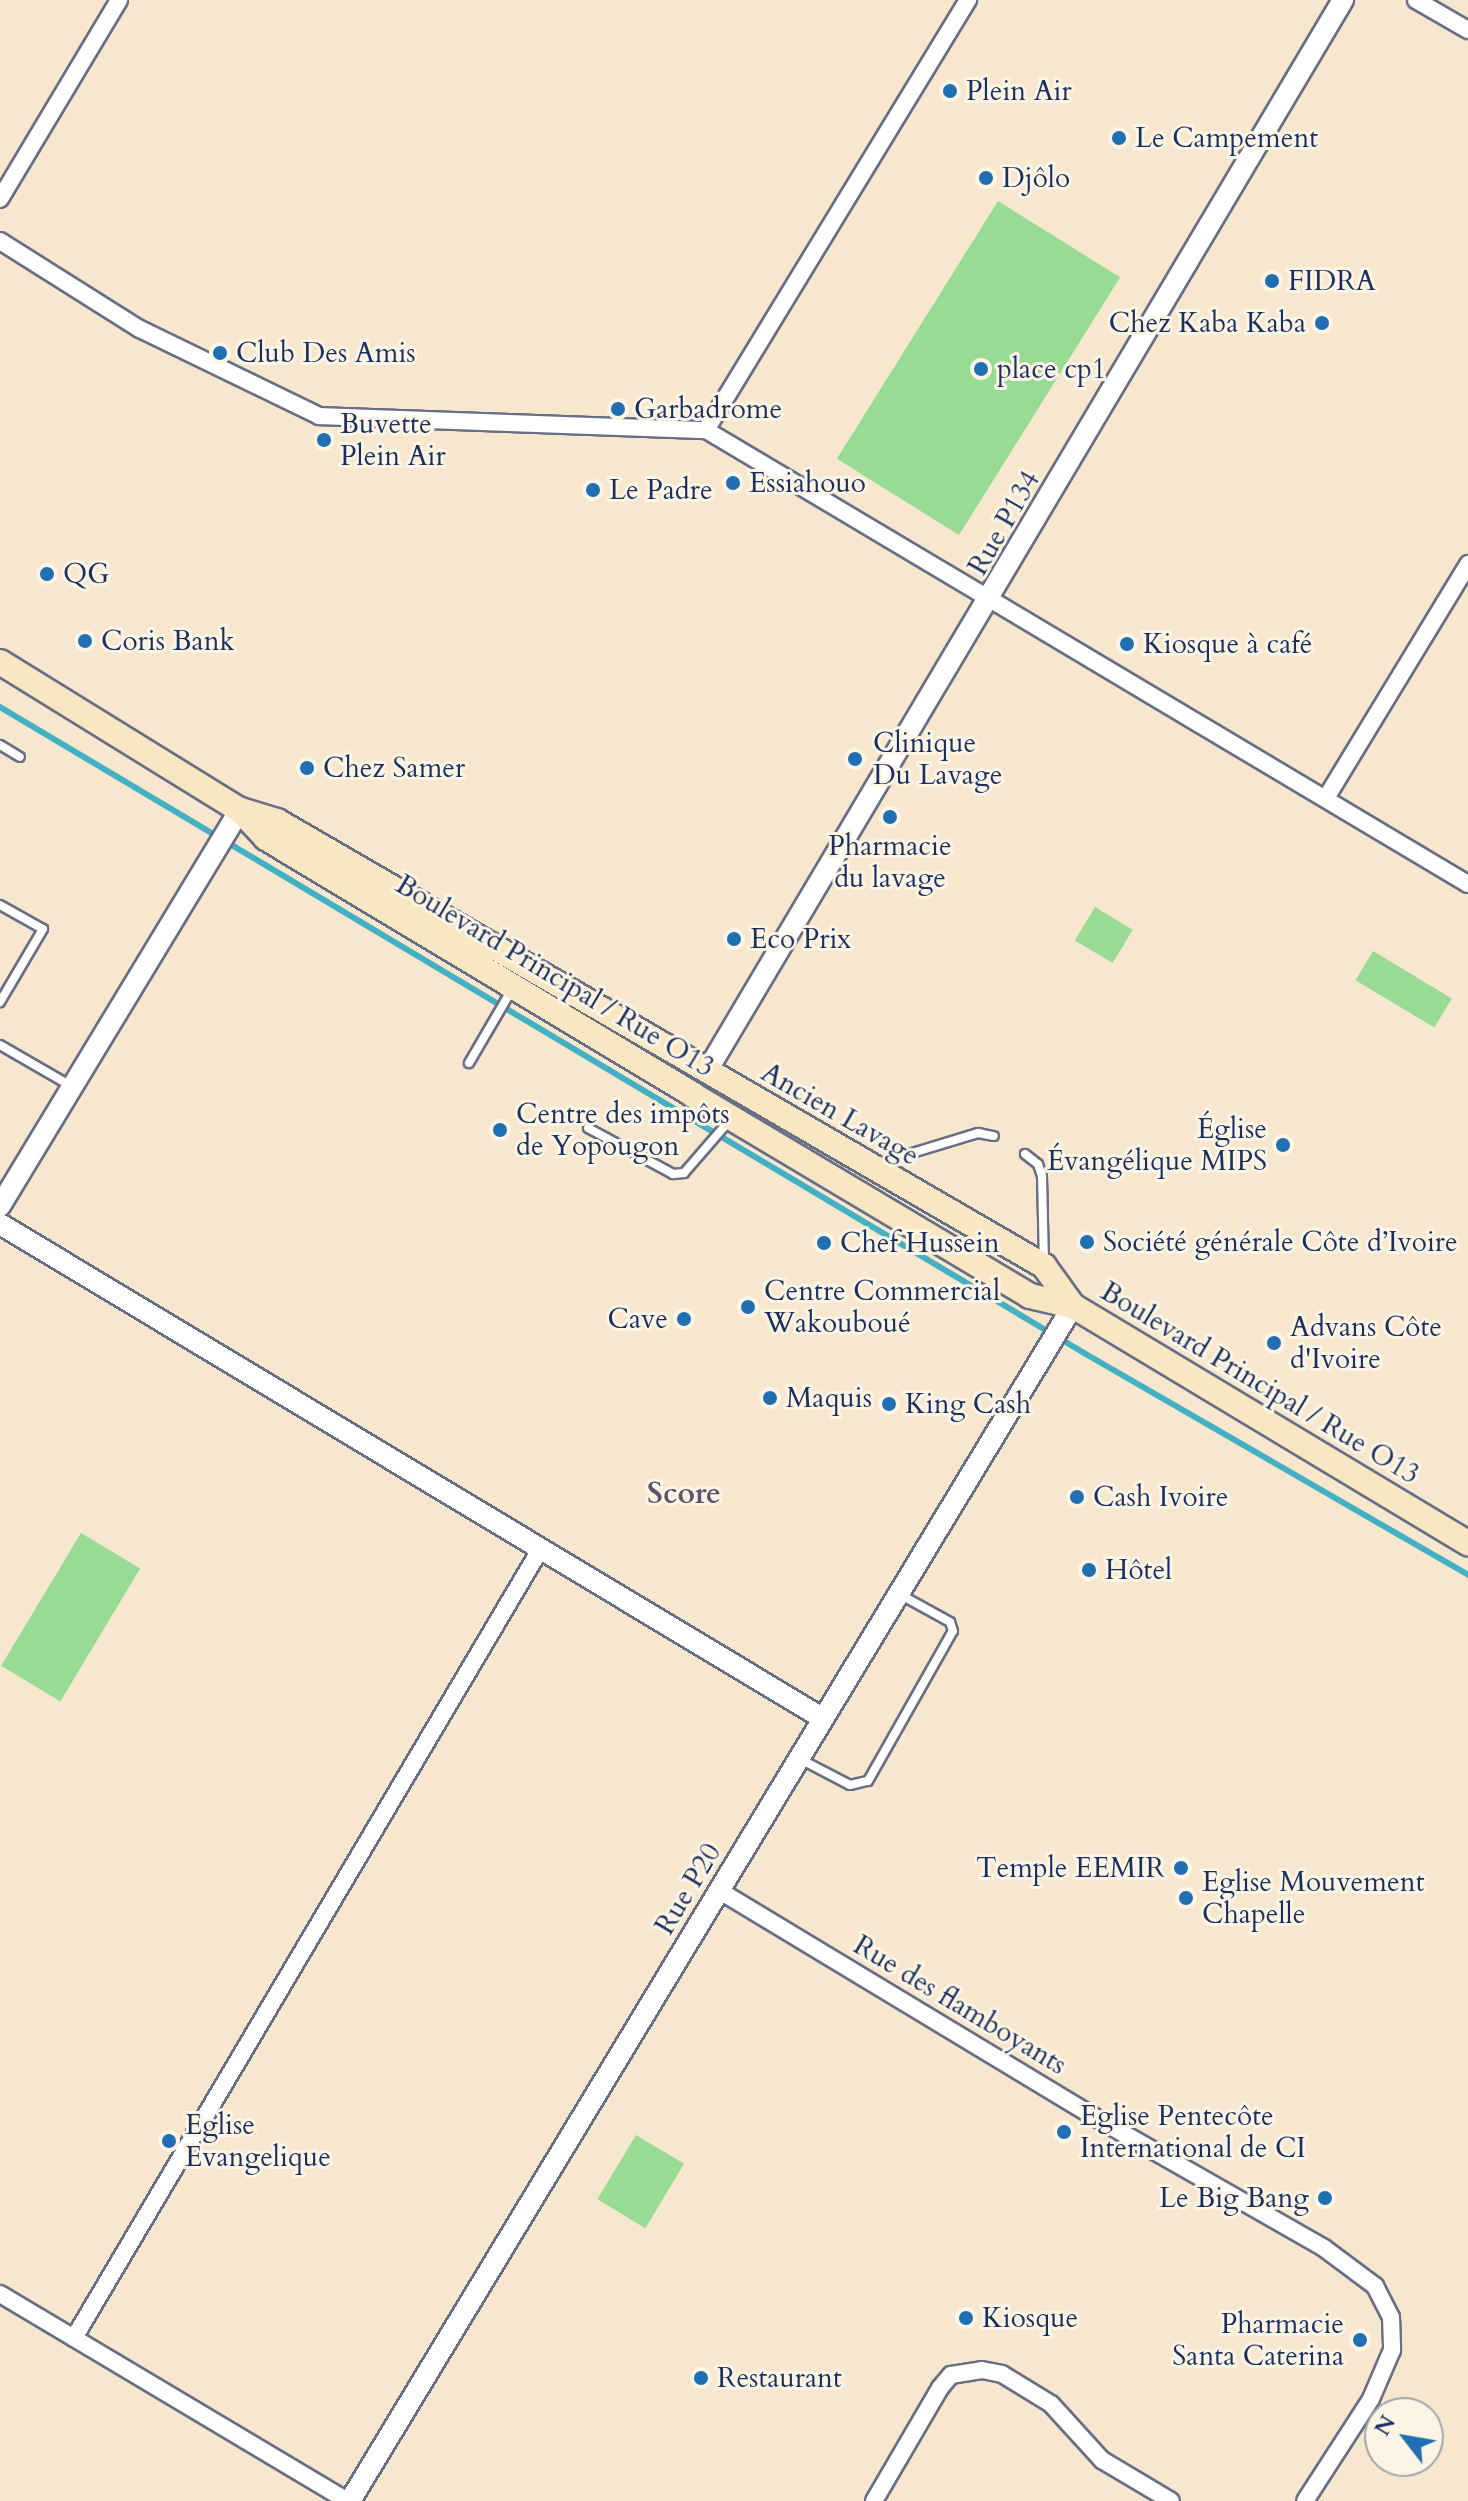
<!DOCTYPE html>
<meta charset="utf-8">
<style>
body{margin:0}
#map{position:relative;width:1468px;height:2501px;overflow:hidden;background:#f7e7ce;font-family:Cardo,serif}
div>[style]{position:absolute}
[style*='--x']{left:calc(var(--x)*1px);top:calc(var(--y)*1px);width:calc(var(--w)*1px);rotate:calc(var(--a)*1deg)}
.green>*{inset:0;background:#97db94;transform-origin:0 0}
.stream>*{height:6px;margin:-3px;padding:0 3px;transform-origin:3px;border-radius:3px;background:#44b0c3}
.roads{filter:drop-shadow(2px 0 #686f85) drop-shadow(-2px 0 #686f85) drop-shadow(0 2px #686f85) drop-shadow(0 -2px #686f85)}
.service>*{height:8px;margin:-4px;padding:0 4px;transform-origin:4px;border-radius:4px;background:#fff}
.minor>*{height:16px;margin:-8px;padding:0 8px;transform-origin:8px;border-radius:8px;background:#fff}
.tertiary>*{height:20px;margin:-10px;padding:0 10px;transform-origin:10px;border-radius:10px;background:#fff}
.secondary>*{height:24px;margin:-12px;padding:0 12px;transform-origin:12px;border-radius:12px;background:#f9e7c3}
.dots>*{width:22px;height:22px;translate:-50% -50%;box-sizing:border-box;border:4px solid #fcf5e5;border-radius:50%}
span{translate:-50% -50%;white-space:nowrap;text-align:center;line-height:1.15;-webkit-text-stroke:6px #fcf5e5;paint-order:stroke}
.poi-label{font-size:28px;color:#1b2f5e}
.left{translate:0 -50%;text-align:left}
.right{translate:-100% -50%;text-align:right}
.street-label{font-size:28px;color:#1b2f5e}
.neighbourhood-label{font-size:30px;color:#5e546a;font-weight:700}
.north{position:absolute;left:1364px;top:2397px;width:80px;height:80px;box-sizing:border-box;background:#fcf5e5;border:2px solid #a2a6af;border-radius:50%;rotate:301deg;font-size:22px;font-weight:700;line-height:32px;text-align:center;color:#1b2f5e}
.north::after{content:'';display:block;margin:auto;width:28px;height:36px;background:#1f6fb2;clip-path:polygon(50% 0,100% 100%,50% 72%,0 100%)}
</style>
<div id="map">
<div class="green">
<div style="left:998px;top:201px;width:144px;height:304px;rotate:32deg"></div>
<div style="left:1095px;top:907px;width:44px;height:39px;rotate:31deg"></div>
<div style="left:1373px;top:951px;width:92px;height:34px;rotate:31deg"></div>
<div style="left:81px;top:1533px;width:69px;height:155px;rotate:31deg"></div>
<div style="left:636px;top:2135px;width:56px;height:75px;rotate:31deg"></div>
</div>
<div class="stream">
<div style="--x:0;--y:707;--w:1262;--a:30.79"></div>
<div style="--x:1084;--y:1353;--w:444;--a:30"></div>
</div>
<div class="roads">
<div class="service">
<div style="--x:0;--y:745;--w:23;--a:31"></div>
<div style="--x:0;--y:905;--w:49;--a:29.2"></div>
<div style="--x:43;--y:929;--w:85;--a:120.5"></div>
<div style="--x:0;--y:1045;--w:82;--a:30"></div>
<div style="--x:469;--y:1063;--w:83;--a:-59.7"></div>
<div style="--x:588;--y:1128;--w:97;--a:28.4"></div>
<div style="--x:673;--y:1174;--w:11;--a:-5"></div>
<div style="--x:684;--y:1173;--w:69;--a:-49.1"></div>
<div style="--x:1025;--y:1154;--w:16;--a:38"></div>
<div style="--x:1038;--y:1164;--w:13;--a:72"></div>
<div style="--x:1042;--y:1176;--w:86;--a:88.7"></div>
<div style="--x:876;--y:1164;--w:107;--a:-16.9"></div>
<div style="--x:978;--y:1133;--w:16;--a:11"></div>
<div style="--x:800;--y:1759;--w:56;--a:27.5"></div>
<div style="--x:850;--y:1785;--w:18;--a:-13"></div>
<div style="--x:868;--y:1781;--w:172;--a:-60.5"></div>
<div style="--x:953;--y:1631;--w:9;--a:-108"></div>
<div style="--x:950;--y:1622;--w:58;--a:-151.2"></div>
</div>
<div class="minor">
<div style="--x:1416;--y:0;--w:60;--a:30"></div>
<div style="--x:0;--y:199;--w:232;--a:-59.1"></div>
<div style="--x:0;--y:241;--w:165;--a:32.2"></div>
<div style="--x:140;--y:329;--w:199;--a:25.9"></div>
<div style="--x:319;--y:416;--w:387;--a:2.1"></div>
<div style="--x:706;--y:430;--w:887;--a:30.79"></div>
<div style="--x:706;--y:430;--w:504;--a:-58.65"></div>
<div style="--x:1326;--y:798;--w:274;--a:-58.7"></div>
<div style="--x:720;--y:1891;--w:433;--a:31.1"></div>
<div style="--x:1091;--y:2115;--w:268;--a:29.7"></div>
<div style="--x:1324;--y:2248;--w:64;--a:36.7"></div>
<div style="--x:1375;--y:2286;--w:35;--a:63"></div>
<div style="--x:1391;--y:2317;--w:33;--a:88"></div>
<div style="--x:1392;--y:2350;--w:53;--a:113.2"></div>
<div style="--x:1371;--y:2399;--w:121;--a:122.9"></div>
<div style="--x:0;--y:2294;--w:404;--a:30.8"></div>
<div style="--x:74;--y:2338;--w:918;--a:-59.41"></div>
<div style="--x:874;--y:2501;--w:131;--a:-59.7"></div>
<div style="--x:940;--y:2388;--w:17;--a:-50"></div>
<div style="--x:951;--y:2375;--w:31;--a:-9"></div>
<div style="--x:982;--y:2370;--w:20;--a:11"></div>
<div style="--x:1002;--y:2374;--w:57;--a:31.5"></div>
<div style="--x:1051;--y:2404;--w:76;--a:47.7"></div>
<div style="--x:1102;--y:2460;--w:80;--a:30.7"></div>
</div>
<div class="tertiary">
<div style="--x:707;--y:1071;--w:1246;--a:-59.3"></div>
<div style="--x:0;--y:1206;--w:463;--a:-58.8"></div>
<div style="--x:0;--y:1224;--w:959;--a:31"></div>
<div style="--x:350;--y:2501;--w:1397;--a:-58.83"></div>
</div>
<div class="secondary">
<div style="--x:0;--y:662;--w:282;--a:31.7"></div>
<div style="--x:240;--y:810;--w:38;--a:47"></div>
<div style="--x:266;--y:838;--w:498;--a:31"></div>
<div style="--x:693;--y:1095;--w:392;--a:30.8"></div>
<div style="--x:1030;--y:1296;--w:44;--a:13.1"></div>
<div style="--x:1073;--y:1306;--w:461;--a:31"></div>
<div style="--x:241;--y:810;--w:38;--a:17"></div>
<div style="--x:277;--y:821;--w:887;--a:30.12"></div>
<div style="--x:1044;--y:1266;--w:49;--a:54.1"></div>
</div>
</div>
<div class="dots">
<div style="left:950px;top:91px;background:#1f6fb2"></div>
<div style="left:1119px;top:138px;background:#1f6fb2"></div>
<div style="left:986px;top:178px;background:#1f6fb2"></div>
<div style="left:1272px;top:281px;background:#1f6fb2"></div>
<div style="left:1322px;top:323px;background:#1f6fb2"></div>
<div style="left:220px;top:353px;background:#1f6fb2"></div>
<div style="left:981px;top:369px;background:#1f6fb2"></div>
<div style="left:618px;top:409px;background:#1f6fb2"></div>
<div style="left:324px;top:440px;background:#1f6fb2"></div>
<div style="left:733px;top:483px;background:#1f6fb2"></div>
<div style="left:593px;top:490px;background:#1f6fb2"></div>
<div style="left:47px;top:574px;background:#1f6fb2"></div>
<div style="left:85px;top:641px;background:#1f6fb2"></div>
<div style="left:1127px;top:644px;background:#1f6fb2"></div>
<div style="left:855px;top:759px;background:#1f6fb2"></div>
<div style="left:307px;top:768px;background:#1f6fb2"></div>
<div style="left:890px;top:817px;background:#1f6fb2"></div>
<div style="left:734px;top:939px;background:#1f6fb2"></div>
<div style="left:500px;top:1130px;background:#1f6fb2"></div>
<div style="left:1283px;top:1145px;background:#1f6fb2"></div>
<div style="left:1087px;top:1242px;background:#1f6fb2"></div>
<div style="left:824px;top:1243px;background:#1f6fb2"></div>
<div style="left:748px;top:1307px;background:#1f6fb2"></div>
<div style="left:684px;top:1319px;background:#1f6fb2"></div>
<div style="left:1274px;top:1343px;background:#1f6fb2"></div>
<div style="left:770px;top:1398px;background:#1f6fb2"></div>
<div style="left:889px;top:1404px;background:#1f6fb2"></div>
<div style="left:1077px;top:1497px;background:#1f6fb2"></div>
<div style="left:1089px;top:1570px;background:#1f6fb2"></div>
<div style="left:1181px;top:1868px;background:#1f6fb2"></div>
<div style="left:1186px;top:1898px;background:#1f6fb2"></div>
<div style="left:1064px;top:2132px;background:#1f6fb2"></div>
<div style="left:169px;top:2141px;background:#1f6fb2"></div>
<div style="left:1325px;top:2198px;background:#1f6fb2"></div>
<div style="left:966px;top:2318px;background:#1f6fb2"></div>
<div style="left:1360px;top:2340px;background:#1f6fb2"></div>
<div style="left:701px;top:2378px;background:#1f6fb2"></div>
</div>
<div class="poi-label">
<span class="left" style="left:966px;top:91px">Plein Air</span>
<span class="left" style="left:1135px;top:138px">Le Campement</span>
<span class="left" style="left:1002px;top:178px">Djôlo</span>
<span class="left" style="left:1288px;top:281px">FIDRA</span>
<span class="right" style="left:1306px;top:323px">Chez Kaba Kaba</span>
<span class="left" style="left:236px;top:353px">Club Des Amis</span>
<span class="left" style="left:997px;top:369px">place cp1</span>
<span class="left" style="left:634px;top:409px">Garbadrome</span>
<span class="left" style="left:340px;top:440px">Buvette<br>Plein Air</span>
<span class="left" style="left:749px;top:483px">Essiahouo</span>
<span class="left" style="left:609px;top:490px">Le Padre</span>
<span class="left" style="left:63px;top:574px">QG</span>
<span class="left" style="left:101px;top:641px">Coris Bank</span>
<span class="left" style="left:1143px;top:644px">Kiosque à café</span>
<span class="left" style="left:873px;top:759px">Clinique<br>Du Lavage</span>
<span class="left" style="left:323px;top:768px">Chez Samer</span>
<span style="left:890px;top:862px">Pharmacie<br>du lavage</span>
<span class="left" style="left:750px;top:939px">Eco Prix</span>
<span class="left" style="left:516px;top:1130px">Centre des impôts<br>de Yopougon</span>
<span class="right" style="left:1267px;top:1145px">Église<br>Évangélique MIPS</span>
<span class="left" style="left:1103px;top:1242px">Société générale Côte d’Ivoire</span>
<span class="left" style="left:840px;top:1243px">Chef Hussein</span>
<span class="left" style="left:764px;top:1307px">Centre Commercial<br>Wakouboué</span>
<span class="right" style="left:668px;top:1319px">Cave</span>
<span class="left" style="left:1290px;top:1343px">Advans Côte<br>d'Ivoire</span>
<span class="left" style="left:786px;top:1398px">Maquis</span>
<span class="left" style="left:905px;top:1404px">King Cash</span>
<span class="left" style="left:1093px;top:1497px">Cash Ivoire</span>
<span class="left" style="left:1105px;top:1570px">Hôtel</span>
<span class="right" style="left:1165px;top:1868px">Temple EEMIR</span>
<span class="left" style="left:1202px;top:1898px">Eglise Mouvement<br>Chapelle</span>
<span class="left" style="left:1080px;top:2132px">Eglise Pentecôte<br>International de CI</span>
<span class="left" style="left:185px;top:2141px">Eglise<br>Evangelique</span>
<span class="right" style="left:1309px;top:2198px">Le Big Bang</span>
<span class="left" style="left:982px;top:2318px">Kiosque</span>
<span class="right" style="left:1344px;top:2340px">Pharmacie<br>Santa Caterina</span>
<span class="left" style="left:717px;top:2378px">Restaurant</span>
</div>
<div class="street-label">
<span style="left:1004px;top:523px;rotate:-60deg">Rue P134</span>
<span style="left:555px;top:976px;rotate:31deg">Boulevard Principal / Rue O13</span>
<span style="left:840px;top:1114px;rotate:30deg">Ancien Lavage</span>
<span style="left:1260px;top:1383px;rotate:31deg">Boulevard Principal / Rue O13</span>
<span style="left:688px;top:1889px;rotate:-59deg">Rue P20</span>
<span style="left:960px;top:2005px;rotate:31deg">Rue des flamboyants</span>
</div>
<div class="neighbourhood-label">
<span style="left:684px;top:1494px">Score</span>
</div>
<div class="north">N</div>
</div>
